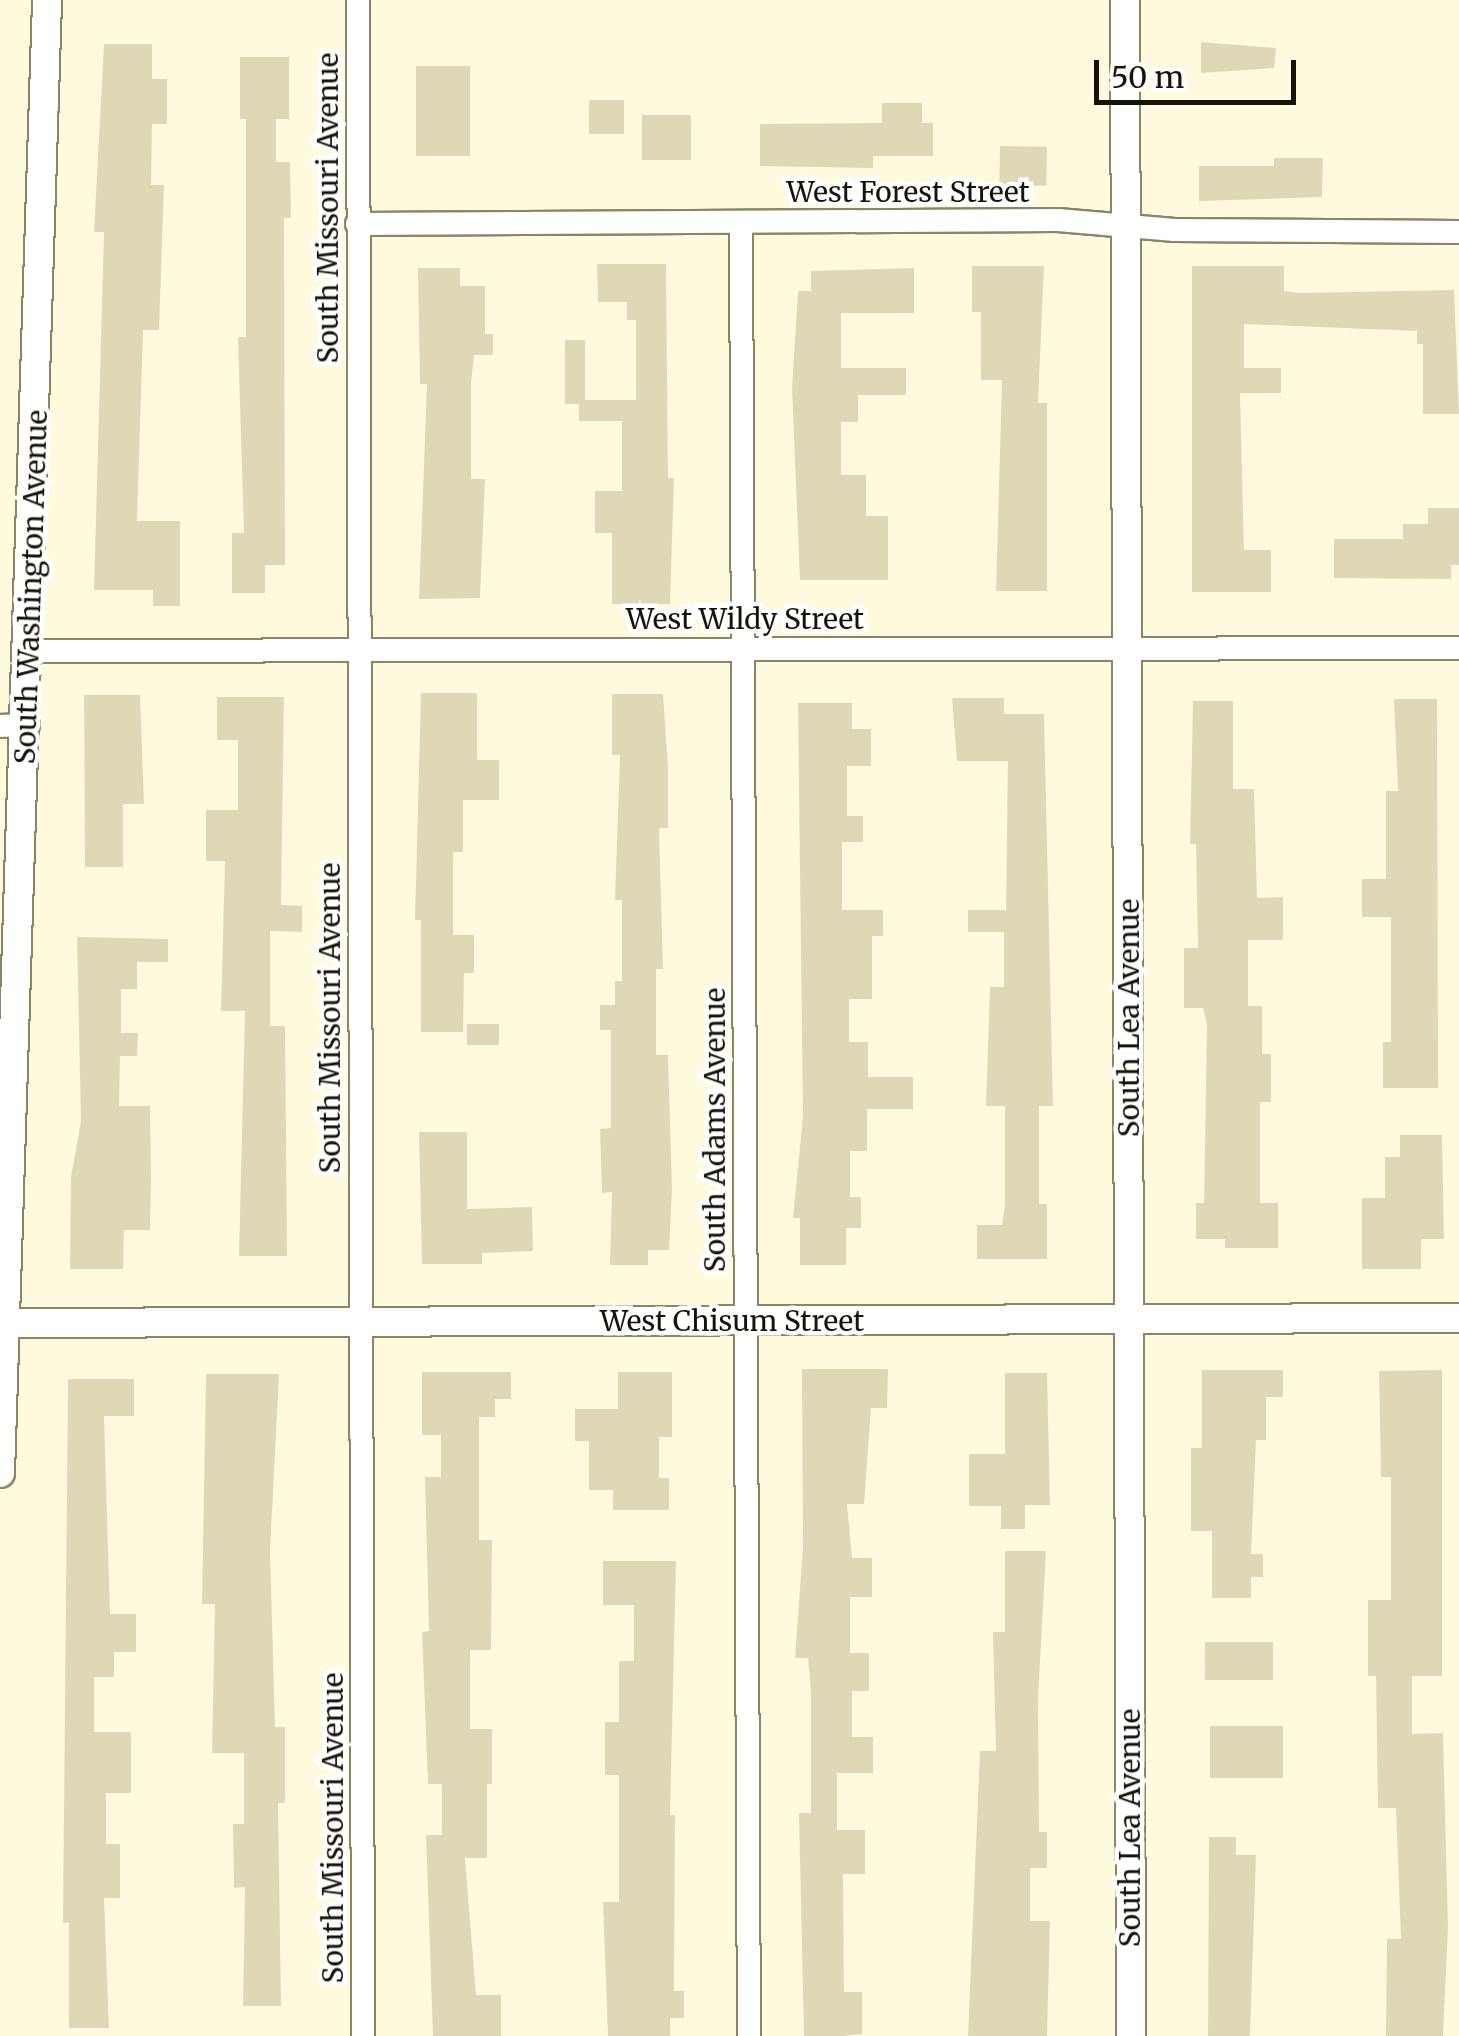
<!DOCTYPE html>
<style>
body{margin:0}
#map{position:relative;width:1459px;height:2036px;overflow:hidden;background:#fffade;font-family:Merriweather,serif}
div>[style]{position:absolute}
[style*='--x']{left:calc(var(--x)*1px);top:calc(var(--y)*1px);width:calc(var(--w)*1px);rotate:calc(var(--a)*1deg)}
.building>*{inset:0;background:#ded8b6;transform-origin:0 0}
.roads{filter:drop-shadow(2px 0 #8b8566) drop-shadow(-2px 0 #8b8566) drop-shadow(0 2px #8b8566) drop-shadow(0 -2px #8b8566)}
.minor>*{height:22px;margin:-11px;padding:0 11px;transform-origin:11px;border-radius:11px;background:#fff}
.tertiary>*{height:28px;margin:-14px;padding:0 14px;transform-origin:14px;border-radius:14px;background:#fff}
span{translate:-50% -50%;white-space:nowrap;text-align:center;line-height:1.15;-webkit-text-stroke:9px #fff;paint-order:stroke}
.street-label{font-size:28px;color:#161408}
.scale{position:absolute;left:1094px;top:60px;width:202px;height:45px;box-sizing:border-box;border:5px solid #161408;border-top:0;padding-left:12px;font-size:30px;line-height:35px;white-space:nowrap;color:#161408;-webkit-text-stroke:8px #fff;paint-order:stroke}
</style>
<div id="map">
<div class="building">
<div style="clip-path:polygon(1201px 42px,1276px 48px,1274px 68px,1201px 73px)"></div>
<div style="clip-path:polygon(104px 44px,152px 44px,152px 79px,167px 79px,167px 124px,152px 124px,151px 185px,164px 185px,159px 330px,143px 330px,137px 521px,180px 521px,180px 606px,153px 606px,153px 590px,94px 590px,104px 232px,94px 232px)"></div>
<div style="clip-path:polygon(240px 57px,289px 57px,289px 119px,276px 119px,276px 162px,290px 162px,291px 218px,284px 218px,285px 565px,265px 565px,265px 593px,232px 593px,232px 533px,244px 533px,238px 337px,246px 337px,246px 119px,240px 119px)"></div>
<div style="left:416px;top:66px;width:54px;height:90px"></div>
<div style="left:589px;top:100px;width:35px;height:34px"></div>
<div style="clip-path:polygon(882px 103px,922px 103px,922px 123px,933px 123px,933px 156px,873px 156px,873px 168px,760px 166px,760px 124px,882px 123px)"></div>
<div style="left:642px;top:115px;width:49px;height:45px"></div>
<div style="left:1000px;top:146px;width:47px;height:39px;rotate:1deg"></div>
<div style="clip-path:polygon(1274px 158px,1323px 158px,1322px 197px,1199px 201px,1199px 166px,1274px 166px)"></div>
<div style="clip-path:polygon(597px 264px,666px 264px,668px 478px,674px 478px,670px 604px,612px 604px,612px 533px,595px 533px,595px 491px,622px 491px,622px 421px,579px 421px,579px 404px,565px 404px,565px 340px,585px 340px,585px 400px,636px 400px,636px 320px,627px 320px,627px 302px,598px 302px)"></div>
<div style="clip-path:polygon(972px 266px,1044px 266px,1038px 403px,1047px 403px,1047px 591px,996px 591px,1002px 380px,981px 380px,981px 312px,972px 312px)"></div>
<div style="clip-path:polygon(1192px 266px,1284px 266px,1284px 291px,1299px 293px,1454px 290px,1459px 414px,1423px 414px,1423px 344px,1417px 344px,1417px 331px,1244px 324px,1244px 368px,1281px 368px,1281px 393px,1240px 393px,1244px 550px,1271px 550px,1271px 592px,1192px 592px)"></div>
<div style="clip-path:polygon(418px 268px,460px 268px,460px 286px,485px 286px,485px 334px,493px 334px,493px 355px,474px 355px,471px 384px,471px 479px,485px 479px,480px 598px,419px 599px,427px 384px,420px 384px)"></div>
<div style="clip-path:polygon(914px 268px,914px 313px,841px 313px,841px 368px,906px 368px,906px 395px,858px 395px,858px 422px,841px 422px,841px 475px,866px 475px,866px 516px,888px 516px,888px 580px,800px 580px,792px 389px,798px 291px,811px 291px,811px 271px)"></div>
<div style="clip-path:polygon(1428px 508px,1459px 508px,1459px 565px,1451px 565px,1451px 579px,1334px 578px,1334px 539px,1403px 539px,1403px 524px,1428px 524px)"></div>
<div style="clip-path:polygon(421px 693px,477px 693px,477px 760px,499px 760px,499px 800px,463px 800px,463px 852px,453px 852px,453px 935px,474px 935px,474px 973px,464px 973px,463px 1032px,421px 1032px,421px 920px,415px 920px)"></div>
<div style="clip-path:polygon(612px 694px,663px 694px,668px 767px,668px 828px,659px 828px,663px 969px,656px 969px,656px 1055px,668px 1055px,672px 1190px,669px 1250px,648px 1250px,648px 1265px,610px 1265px,612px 1192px,602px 1193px,600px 1129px,611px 1128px,611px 1030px,600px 1030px,600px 1005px,615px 1005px,615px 981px,622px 981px,622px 900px,615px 900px,620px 755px,612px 755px)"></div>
<div style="clip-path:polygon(84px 695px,140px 695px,144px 804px,123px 804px,123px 867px,85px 867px)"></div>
<div style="clip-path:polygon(217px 697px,284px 697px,281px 905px,302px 906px,302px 932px,270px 931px,270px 1026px,285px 1026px,287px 1256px,239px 1256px,245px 1011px,221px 1011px,225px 861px,206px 861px,206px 810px,238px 810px,238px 740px,217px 740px)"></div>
<div style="clip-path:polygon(952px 698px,1004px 698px,1004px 714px,1044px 714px,1053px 1106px,1039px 1106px,1039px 1204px,1047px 1204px,1047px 1259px,977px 1259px,977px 1225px,1002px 1225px,1005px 1204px,1005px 1106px,986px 1106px,990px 987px,1004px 987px,1004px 932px,968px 932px,968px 910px,1006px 910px,1008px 761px,957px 761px)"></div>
<div style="clip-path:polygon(1394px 699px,1437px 699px,1438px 1088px,1383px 1088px,1383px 1042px,1391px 1042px,1391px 917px,1362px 917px,1362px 879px,1386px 879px,1386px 791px,1398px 791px)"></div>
<div style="clip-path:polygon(1193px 701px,1233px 701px,1233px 789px,1254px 789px,1257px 898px,1283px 897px,1283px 940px,1248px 940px,1248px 1006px,1262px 1006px,1262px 1054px,1271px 1054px,1271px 1102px,1260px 1102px,1260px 1203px,1278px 1203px,1278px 1248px,1225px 1248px,1225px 1239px,1196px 1239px,1196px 1203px,1204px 1203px,1207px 1024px,1203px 1008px,1184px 1008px,1184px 948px,1198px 948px,1196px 844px,1190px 844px)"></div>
<div style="clip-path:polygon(798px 703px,852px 703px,852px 729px,871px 729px,871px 766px,847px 766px,847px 816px,863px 816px,863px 842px,842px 842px,842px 910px,883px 910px,883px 936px,872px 936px,872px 999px,849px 999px,849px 1042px,868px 1042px,868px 1077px,913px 1077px,913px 1109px,867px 1109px,867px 1151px,850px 1151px,850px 1197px,861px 1197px,861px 1228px,846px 1228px,846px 1265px,800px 1265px,800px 1218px,793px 1218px,803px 1116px)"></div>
<div style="clip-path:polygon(77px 937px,168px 939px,168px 962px,137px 962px,137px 989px,121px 989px,121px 1033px,138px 1033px,137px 1056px,120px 1056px,119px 1106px,150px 1106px,151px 1178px,150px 1230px,124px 1230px,123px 1269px,70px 1269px,71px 1177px,81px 1121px)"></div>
<div style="left:467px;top:1024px;width:32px;height:21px"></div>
<div style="clip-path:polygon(419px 1132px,467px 1132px,467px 1209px,532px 1207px,533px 1251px,482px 1253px,482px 1264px,422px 1264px)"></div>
<div style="clip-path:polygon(1400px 1135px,1442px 1135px,1444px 1239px,1421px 1239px,1421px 1269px,1362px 1269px,1362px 1198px,1385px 1198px,1385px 1157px,1400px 1157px)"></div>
<div style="clip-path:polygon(802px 1369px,888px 1369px,887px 1408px,871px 1408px,864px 1504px,847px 1504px,852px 1558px,872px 1558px,872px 1597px,850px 1597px,850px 1653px,869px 1653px,869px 1691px,852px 1691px,852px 1737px,873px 1737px,873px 1773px,837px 1773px,837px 1830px,865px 1830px,865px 1874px,843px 1874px,844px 1992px,862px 1992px,862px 2034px,844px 2036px,804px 2036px,799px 1813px,811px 1813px,811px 1691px,808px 1658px,795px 1658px,803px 1546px)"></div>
<div style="clip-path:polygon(1202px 1370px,1283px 1370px,1283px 1397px,1266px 1397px,1266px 1440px,1256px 1440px,1251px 1554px,1263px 1554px,1263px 1577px,1251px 1577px,1251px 1598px,1212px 1598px,1212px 1531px,1191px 1531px,1191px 1448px,1202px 1448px)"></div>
<div style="clip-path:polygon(1442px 1370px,1442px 1676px,1412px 1676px,1412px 1734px,1443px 1733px,1448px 1928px,1443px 2036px,1386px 2036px,1387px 1939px,1401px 1939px,1396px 1808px,1378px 1808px,1376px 1676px,1368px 1676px,1368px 1600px,1391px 1600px,1391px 1477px,1381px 1477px,1379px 1371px)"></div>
<div style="clip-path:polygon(422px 1372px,511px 1372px,511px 1399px,495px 1399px,495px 1417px,479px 1417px,479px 1540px,492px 1540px,491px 1650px,470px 1650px,470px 1729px,492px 1729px,492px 1784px,487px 1784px,487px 1858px,465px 1858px,476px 1995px,501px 1995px,501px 2036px,433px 2036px,426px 1835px,442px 1835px,442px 1784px,428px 1784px,422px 1632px,429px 1631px,425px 1477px,441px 1477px,441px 1435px,422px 1435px)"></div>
<div style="clip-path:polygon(618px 1372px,672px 1372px,672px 1437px,659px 1437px,659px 1478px,669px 1478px,669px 1510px,613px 1510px,613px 1490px,589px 1490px,589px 1441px,575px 1441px,575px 1409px,618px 1409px)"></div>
<div style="clip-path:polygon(1005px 1373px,1047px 1373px,1050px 1505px,1025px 1505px,1025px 1529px,1001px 1529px,1001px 1506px,969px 1506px,969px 1454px,1005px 1454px)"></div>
<div style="clip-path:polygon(206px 1374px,279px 1374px,270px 1551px,275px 1727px,285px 1727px,285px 1803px,278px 1803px,281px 2006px,243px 2006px,245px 1887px,234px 1888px,233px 1824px,244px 1824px,244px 1753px,212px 1753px,215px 1604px,202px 1604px)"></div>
<div style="clip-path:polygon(68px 1379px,134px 1379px,134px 1416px,104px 1416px,110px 1614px,136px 1614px,136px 1652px,114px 1652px,114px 1677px,94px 1677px,94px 1732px,131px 1732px,131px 1793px,106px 1793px,106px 1844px,120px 1844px,120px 1898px,104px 1898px,109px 2028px,69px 2028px,69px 1923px,63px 1923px)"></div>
<div style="clip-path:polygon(1005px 1551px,1046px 1551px,1038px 1699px,1039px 1832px,1047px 1832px,1047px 1868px,1030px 1868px,1030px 1921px,1050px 1921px,1047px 2036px,968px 2036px,980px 1751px,996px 1751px,993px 1632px,1005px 1632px)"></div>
<div style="clip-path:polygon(603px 1561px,676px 1561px,670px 1815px,675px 1815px,674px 1991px,684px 1991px,684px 2018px,670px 2018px,670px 2036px,608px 2036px,603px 1902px,619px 1902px,619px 1775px,605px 1775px,605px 1722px,619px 1722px,619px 1661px,634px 1661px,634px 1605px,603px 1605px)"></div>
<div style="left:1205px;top:1642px;width:68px;height:38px"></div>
<div style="left:1210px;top:1726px;width:73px;height:52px"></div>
<div style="clip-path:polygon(1209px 1837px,1236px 1837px,1236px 1855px,1256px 1855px,1250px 2036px,1208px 2036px)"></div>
</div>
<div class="roads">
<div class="minor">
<div style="--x:358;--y:0;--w:2036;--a:89.86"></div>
<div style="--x:741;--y:223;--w:1813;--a:89.75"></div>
<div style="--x:357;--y:224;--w:701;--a:-0.33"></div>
<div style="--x:1058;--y:220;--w:117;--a:4.9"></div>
<div style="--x:1175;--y:230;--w:284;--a:0.4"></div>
<div style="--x:30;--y:651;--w:1429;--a:-0.12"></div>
<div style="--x:0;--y:726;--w:28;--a:-2"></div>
</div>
<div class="tertiary">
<div style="--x:1125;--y:0;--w:2036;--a:89.83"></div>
<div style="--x:4;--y:1323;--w:1455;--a:-0.2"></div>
<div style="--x:0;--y:1473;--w:1474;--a:-88.17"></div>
</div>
</div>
<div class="street-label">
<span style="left:908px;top:192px">West Forest Street</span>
<span style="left:328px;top:208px;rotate:-90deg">South Missouri Avenue</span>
<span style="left:31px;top:587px;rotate:-88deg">South Washington Avenue</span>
<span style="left:745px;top:619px">West Wildy Street</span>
<span style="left:330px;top:1018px;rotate:-90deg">South Missouri Avenue</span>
<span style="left:1129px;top:1018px;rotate:-90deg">South Lea Avenue</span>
<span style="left:715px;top:1130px;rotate:-90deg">South Adams Avenue</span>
<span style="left:732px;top:1321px">West Chisum Street</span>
<span style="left:333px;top:1828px;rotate:-90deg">South Missouri Avenue</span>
<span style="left:1130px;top:1828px;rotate:-90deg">South Lea Avenue</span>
</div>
<div class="scale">50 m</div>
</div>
